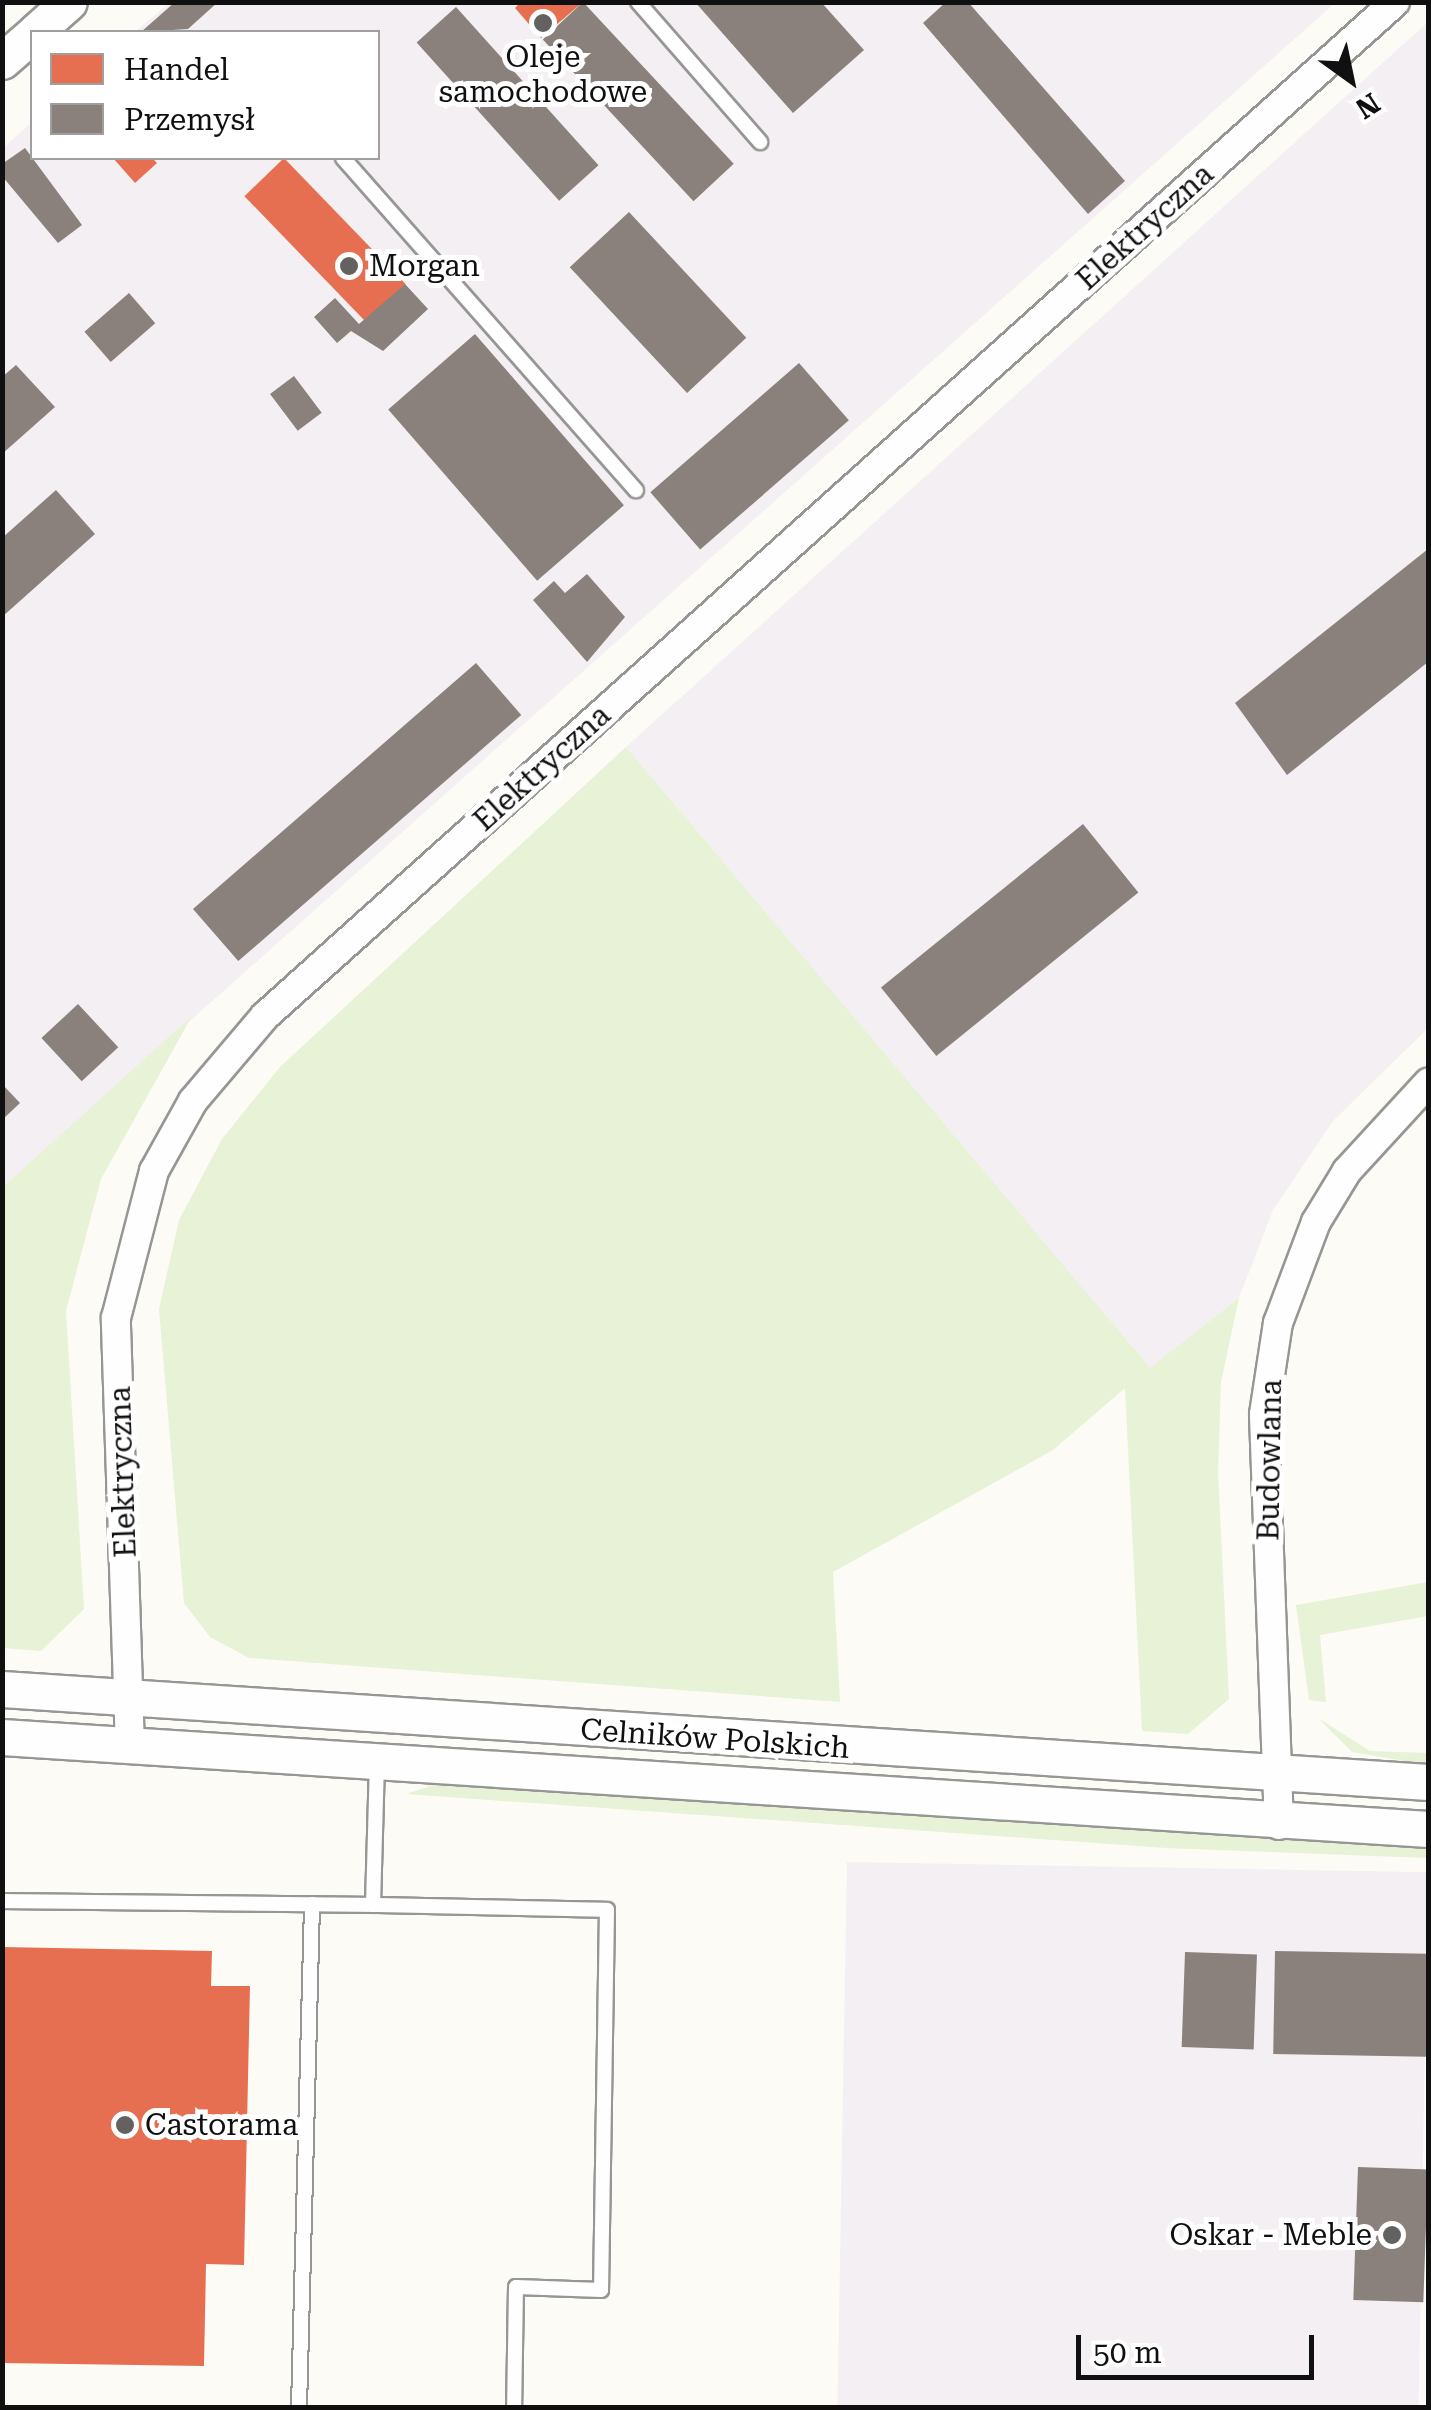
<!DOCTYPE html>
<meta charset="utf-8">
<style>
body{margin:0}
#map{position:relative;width:1431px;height:2410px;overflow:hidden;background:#fcfbf6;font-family:"Roboto Serif",serif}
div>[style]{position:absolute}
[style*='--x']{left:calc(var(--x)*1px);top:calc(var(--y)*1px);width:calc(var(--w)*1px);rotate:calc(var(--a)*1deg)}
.industrial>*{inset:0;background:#f4eff2;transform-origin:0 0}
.green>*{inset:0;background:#e7f2d6}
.shops>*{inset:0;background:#e76f51;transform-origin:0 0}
.industry>*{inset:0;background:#8a817c;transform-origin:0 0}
.roads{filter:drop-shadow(2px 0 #969694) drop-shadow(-2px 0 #969694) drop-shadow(0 2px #969694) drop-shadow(0 -2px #969694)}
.service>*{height:14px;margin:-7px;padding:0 7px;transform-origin:7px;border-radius:7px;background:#fffefe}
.minor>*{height:28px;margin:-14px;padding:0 14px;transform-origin:14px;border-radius:14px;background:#fffefe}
.tertiary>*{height:35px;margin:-17.5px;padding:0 17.5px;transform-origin:17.5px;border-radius:17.5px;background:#fffefe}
.dots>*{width:28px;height:28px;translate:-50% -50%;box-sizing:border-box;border:5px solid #fff;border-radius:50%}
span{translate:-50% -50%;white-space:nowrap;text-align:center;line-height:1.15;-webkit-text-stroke:10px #fff;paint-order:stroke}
.poi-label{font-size:30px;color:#101010}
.left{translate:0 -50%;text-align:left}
.right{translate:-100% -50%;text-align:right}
.street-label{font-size:30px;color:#101010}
.frame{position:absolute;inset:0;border:5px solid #101010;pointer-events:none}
.legend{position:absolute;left:30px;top:30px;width:350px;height:130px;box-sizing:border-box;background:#fff;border:2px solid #9f9f9f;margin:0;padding:12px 18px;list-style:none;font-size:30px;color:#101010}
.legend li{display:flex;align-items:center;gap:20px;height:50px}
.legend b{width:50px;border:2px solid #9f9f9f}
.north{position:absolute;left:1301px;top:30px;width:100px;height:100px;-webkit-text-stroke:8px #fff;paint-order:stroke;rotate:147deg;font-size:28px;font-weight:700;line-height:40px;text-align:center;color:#101010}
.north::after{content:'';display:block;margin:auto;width:35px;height:45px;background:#101010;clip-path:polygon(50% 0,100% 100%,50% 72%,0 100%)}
.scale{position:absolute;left:1076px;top:2335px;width:238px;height:45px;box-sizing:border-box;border:5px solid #101010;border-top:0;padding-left:12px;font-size:30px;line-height:35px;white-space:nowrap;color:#101010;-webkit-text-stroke:8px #fff;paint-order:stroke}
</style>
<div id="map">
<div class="industrial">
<div style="clip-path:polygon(169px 3px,1335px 3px,3px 1187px,2px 149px,32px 122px,32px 158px,378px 158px,378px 32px,135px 32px)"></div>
<div style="clip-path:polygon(1428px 22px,1428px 1028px,1333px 1121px,1273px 1210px,1239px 1298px,1150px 1369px,626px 747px)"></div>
<div style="left:847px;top:1862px;width:581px;height:546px;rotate:1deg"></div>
</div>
<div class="green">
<div style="clip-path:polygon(626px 747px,1150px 1368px,1239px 1298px,1221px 1382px,1218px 1472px,1229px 1699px,1188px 1734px,1142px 1731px,1125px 1388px,1053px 1450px,833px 1572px,840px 1702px,249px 1658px,210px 1637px,184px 1603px,159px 1309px,179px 1220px,222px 1139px,280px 1067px)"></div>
<div style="clip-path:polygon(192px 1016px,101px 1179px,66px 1311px,84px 1609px,41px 1651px,3px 1648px,3px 1187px)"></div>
<div style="clip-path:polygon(1428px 1582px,1428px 1616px,1320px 1635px,1326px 1702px,1309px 1700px,1296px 1605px)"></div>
<div style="clip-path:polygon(1318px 1718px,1370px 1751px,1428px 1753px,1428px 1765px,1352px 1752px)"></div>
<div style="clip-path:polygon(436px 1784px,1428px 1847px,1428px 1858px,1166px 1848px,406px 1794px)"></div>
</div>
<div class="shops">
<div style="clip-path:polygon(521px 2px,583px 2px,541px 38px,515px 8px)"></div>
<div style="clip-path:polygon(113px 158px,152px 158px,157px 163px,135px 183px)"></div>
<div style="left:284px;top:158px;width:175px;height:55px;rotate:46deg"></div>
<div style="clip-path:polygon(2px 1947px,212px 1951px,211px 1986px,250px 1986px,244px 2265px,206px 2264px,204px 2366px,2px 2363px)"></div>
</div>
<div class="industry">
<div style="clip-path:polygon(175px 2px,218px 2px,188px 29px,141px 32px)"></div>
<div style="left:583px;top:2px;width:221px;height:55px;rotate:47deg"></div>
<div style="clip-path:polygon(695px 2px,821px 2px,864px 50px,793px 113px)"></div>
<div style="clip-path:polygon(946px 2px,968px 2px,1125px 181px,1088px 214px,923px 23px)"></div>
<div style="left:456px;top:7px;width:213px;height:53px;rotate:48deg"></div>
<div style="clip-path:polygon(25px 148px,82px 225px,58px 243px,2px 176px,2px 164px)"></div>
<div style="left:629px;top:212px;width:172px;height:81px;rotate:47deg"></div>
<div style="clip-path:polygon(405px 284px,428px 309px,383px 351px,351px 331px,337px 343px,314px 317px,335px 298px,359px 324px)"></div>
<div style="left:129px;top:293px;width:40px;height:59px;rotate:49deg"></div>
<div style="left:475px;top:334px;width:227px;height:115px;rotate:49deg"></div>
<div style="left:799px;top:363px;width:76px;height:197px;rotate:49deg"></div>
<div style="clip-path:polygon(16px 365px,55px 407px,2px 454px,2px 377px)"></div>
<div style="left:294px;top:376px;width:46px;height:30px;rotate:53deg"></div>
<div style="clip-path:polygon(56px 490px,95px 534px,2px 617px,2px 538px)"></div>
<div style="clip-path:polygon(1428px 549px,1428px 662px,1287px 775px,1235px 703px)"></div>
<div style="clip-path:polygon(587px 574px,625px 617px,587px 662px,533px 600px,554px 581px,565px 593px)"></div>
<div style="left:476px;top:663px;width:69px;height:375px;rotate:49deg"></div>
<div style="left:1083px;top:824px;width:88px;height:260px;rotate:51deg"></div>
<div style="left:78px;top:1004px;width:59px;height:50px;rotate:47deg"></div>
<div style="clip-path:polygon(2px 1084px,20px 1103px,2px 1120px)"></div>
<div style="left:1275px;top:1951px;width:153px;height:103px;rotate:1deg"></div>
<div style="left:1185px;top:1952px;width:72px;height:95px;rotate:2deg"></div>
<div style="left:1358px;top:2167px;width:70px;height:133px;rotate:2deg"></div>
</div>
<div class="roads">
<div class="service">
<div style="--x:638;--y:2;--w:186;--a:48.9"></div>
<div style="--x:343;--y:158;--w:443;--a:48.6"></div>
<div style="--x:2;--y:1901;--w:371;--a:0.6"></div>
<div style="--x:373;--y:1905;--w:140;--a:-88.4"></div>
<div style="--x:373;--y:1905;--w:234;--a:1.2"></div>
<div style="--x:607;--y:1910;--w:380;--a:90.9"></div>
<div style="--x:601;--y:2290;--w:85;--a:-178"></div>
<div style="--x:516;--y:2287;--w:121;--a:90.9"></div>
<div style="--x:299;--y:2408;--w:504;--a:-88.52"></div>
</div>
<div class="minor">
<div style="--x:130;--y:1748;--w:430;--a:-91.9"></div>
<div style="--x:116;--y:1318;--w:152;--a:-75.5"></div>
<div style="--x:154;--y:1171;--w:80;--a:-60.9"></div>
<div style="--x:193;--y:1101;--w:111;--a:-49.7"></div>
<div style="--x:265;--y:1016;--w:1518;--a:-41.9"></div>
<div style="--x:1279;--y:1825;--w:411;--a:-92.1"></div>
<div style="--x:1264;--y:1414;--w:92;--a:-81.3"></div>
<div style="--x:1278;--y:1323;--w:108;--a:-69.4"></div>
<div style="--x:1316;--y:1222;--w:60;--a:-58.7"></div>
<div style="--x:1347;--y:1171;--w:120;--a:-47.4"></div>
</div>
<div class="tertiary">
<div style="--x:35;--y:32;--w:45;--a:-41.4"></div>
<div style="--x:2;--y:61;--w:40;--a:-41"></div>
<div style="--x:2;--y:1689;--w:1429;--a:3.73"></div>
<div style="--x:2;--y:1737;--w:1429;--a:3.69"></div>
</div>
</div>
<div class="dots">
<div style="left:543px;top:23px;background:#636260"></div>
<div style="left:349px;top:266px;background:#636260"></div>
<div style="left:125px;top:2125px;background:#636260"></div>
<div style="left:1392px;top:2235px;background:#636260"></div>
</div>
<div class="poi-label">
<span style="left:543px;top:74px">Oleje<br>samochodowe</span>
<span class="left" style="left:369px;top:266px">Morgan</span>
<span class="left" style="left:145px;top:2125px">Castorama</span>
<span class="right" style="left:1372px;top:2235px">Oskar - Meble</span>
</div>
<div class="street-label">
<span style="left:1145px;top:227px;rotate:-42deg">Elektryczna</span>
<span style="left:542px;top:768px;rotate:-42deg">Elektryczna</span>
<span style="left:1270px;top:1460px;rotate:-89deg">Budowlana</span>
<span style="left:123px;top:1472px;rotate:-92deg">Elektryczna</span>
<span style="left:715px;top:1739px;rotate:4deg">Celników Polskich</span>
</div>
<div class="frame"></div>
<ul class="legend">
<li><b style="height:28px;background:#e76f51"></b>Handel</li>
<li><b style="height:28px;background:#8a817c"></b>Przemysł</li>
</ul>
<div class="north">N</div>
<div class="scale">50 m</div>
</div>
